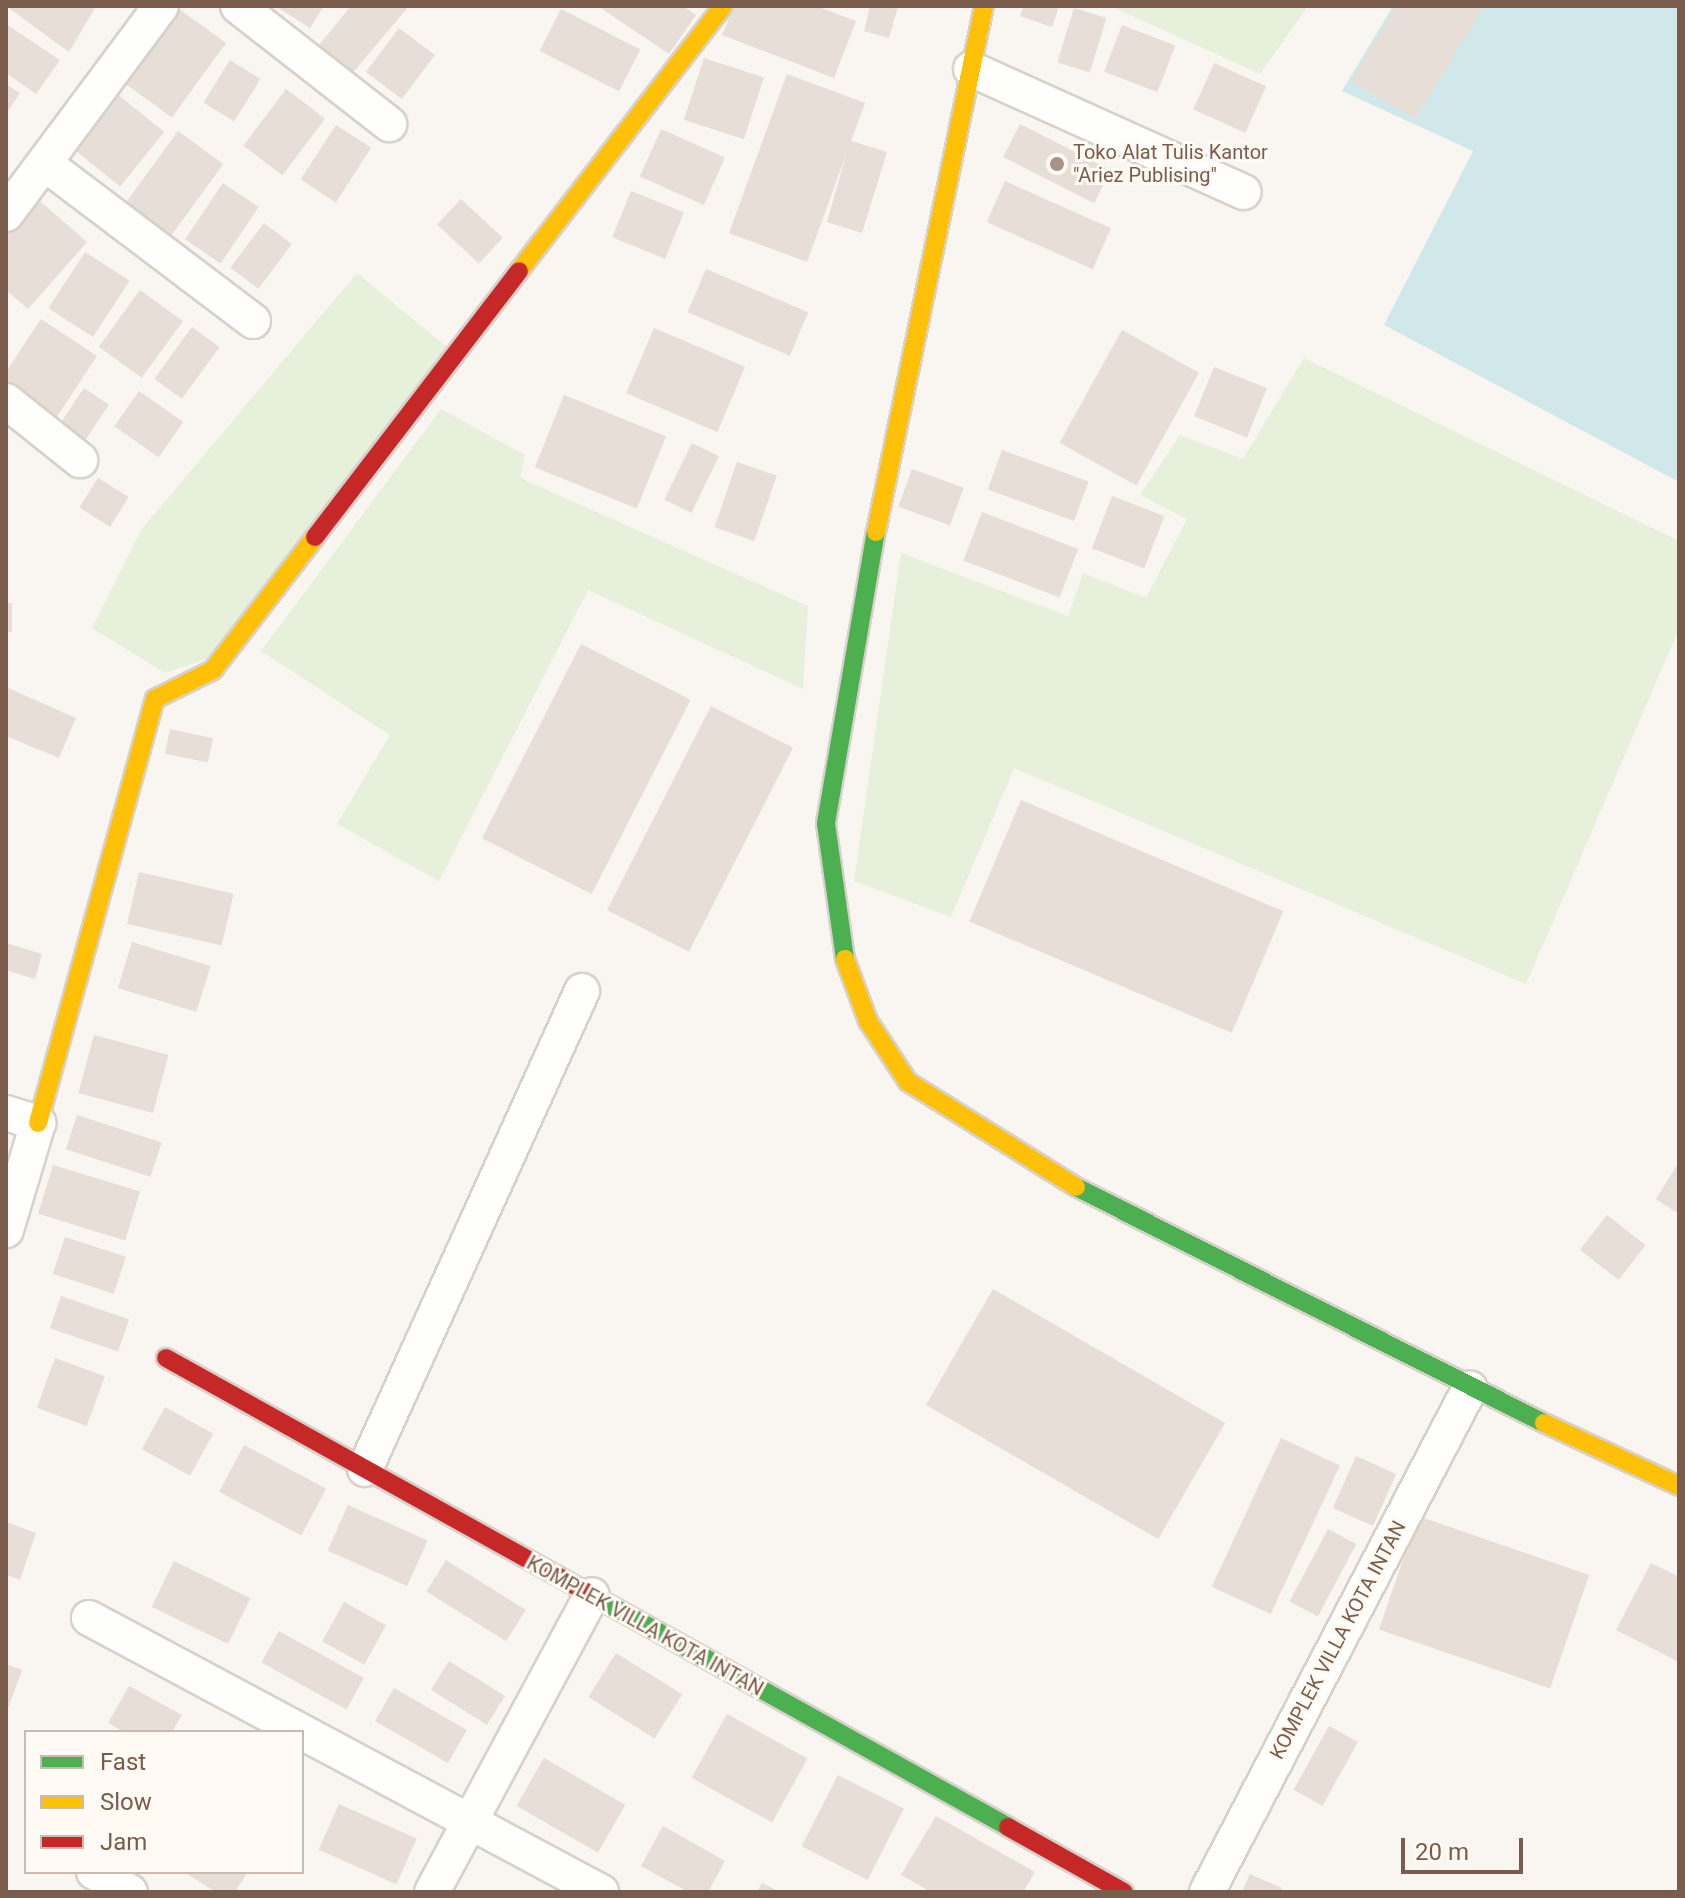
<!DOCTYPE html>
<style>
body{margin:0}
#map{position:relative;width:1685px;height:1898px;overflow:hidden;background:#f9f5f0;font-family:Roboto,sans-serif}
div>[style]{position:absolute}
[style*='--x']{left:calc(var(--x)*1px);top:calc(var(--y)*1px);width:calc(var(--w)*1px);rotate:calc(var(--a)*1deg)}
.green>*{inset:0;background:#e7f0db}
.water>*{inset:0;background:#d0e8ea}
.building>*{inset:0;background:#e6ded7;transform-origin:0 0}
.roads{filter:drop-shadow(2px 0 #d7d1cb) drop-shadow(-2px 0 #d7d1cb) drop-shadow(0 2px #d7d1cb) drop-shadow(0 -2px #d7d1cb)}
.street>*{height:34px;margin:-17px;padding:0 17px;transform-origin:17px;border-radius:17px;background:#fefefd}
.fast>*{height:18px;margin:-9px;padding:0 9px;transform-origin:9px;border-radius:9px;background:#4caf50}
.slow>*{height:18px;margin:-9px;padding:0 9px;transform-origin:9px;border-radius:9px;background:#ffc107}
.jam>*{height:18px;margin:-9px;padding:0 9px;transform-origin:9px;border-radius:9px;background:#c62828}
.dots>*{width:22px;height:22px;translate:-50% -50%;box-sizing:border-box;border:4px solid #fffaf3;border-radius:50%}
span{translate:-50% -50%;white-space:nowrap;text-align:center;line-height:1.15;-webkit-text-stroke:6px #fffaf3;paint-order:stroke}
.poi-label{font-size:20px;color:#7a5c4d}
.left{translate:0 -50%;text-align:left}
.street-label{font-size:20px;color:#7a5c4d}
.frame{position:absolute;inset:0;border:8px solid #7a5c4d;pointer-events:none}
.legend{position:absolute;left:24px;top:1730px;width:280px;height:144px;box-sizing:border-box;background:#fffaf3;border:2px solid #cabbb1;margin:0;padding:10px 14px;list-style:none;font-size:24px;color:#7a5c4d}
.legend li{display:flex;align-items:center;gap:16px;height:40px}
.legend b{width:40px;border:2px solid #cabbb1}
.scale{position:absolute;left:1401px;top:1838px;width:122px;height:36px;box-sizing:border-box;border:4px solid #7a5c4d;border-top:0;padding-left:10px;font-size:24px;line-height:28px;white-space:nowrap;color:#7a5c4d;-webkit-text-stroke:6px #fffaf3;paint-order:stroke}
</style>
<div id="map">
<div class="green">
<div style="clip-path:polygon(1110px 6px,1308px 6px,1260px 74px)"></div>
<div style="clip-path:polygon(357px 273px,449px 349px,222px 654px,165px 673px,92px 628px,141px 530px)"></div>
<div style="clip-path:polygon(1304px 358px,1679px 541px,1679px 629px,1526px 984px,1014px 768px,951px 917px,854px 881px,901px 553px,1068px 616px,1083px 573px,1146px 598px,1187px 519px,1140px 495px,1180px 435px,1243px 459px)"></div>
<div style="clip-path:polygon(441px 409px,525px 455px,520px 478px,808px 606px,803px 689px,588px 590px,439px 881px,337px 824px,390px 735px,261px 651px)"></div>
</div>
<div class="water">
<div style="clip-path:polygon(1393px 6px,1679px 6px,1679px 482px,1384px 325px,1473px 151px,1342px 91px)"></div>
</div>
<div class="building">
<div style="clip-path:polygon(6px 6px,96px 6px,69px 52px)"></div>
<div style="left:175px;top:6px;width:63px;height:92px;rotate:36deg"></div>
<div style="clip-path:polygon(275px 6px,324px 6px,310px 28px)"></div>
<div style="clip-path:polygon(351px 6px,409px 6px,344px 83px,310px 56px)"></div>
<div style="clip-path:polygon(598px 6px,683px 6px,696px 15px,669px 54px)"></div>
<div style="clip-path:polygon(734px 6px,816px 6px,856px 21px,834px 78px,722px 35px)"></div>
<div style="clip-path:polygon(870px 6px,898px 6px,889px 38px,864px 31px)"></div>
<div style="clip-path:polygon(1024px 6px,1059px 6px,1052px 27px,1020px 16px)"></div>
<div style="clip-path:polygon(1396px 6px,1484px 6px,1415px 119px,1351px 81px)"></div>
<div style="left:1074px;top:8px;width:34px;height:57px;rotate:17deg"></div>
<div style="left:561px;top:9px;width:89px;height:47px;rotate:27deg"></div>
<div style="clip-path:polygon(6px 24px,60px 60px,36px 94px,6px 73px)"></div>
<div style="left:1122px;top:25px;width:57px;height:50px;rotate:21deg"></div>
<div style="left:399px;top:28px;width:45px;height:55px;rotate:37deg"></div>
<div style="left:704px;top:58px;width:63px;height:65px;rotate:18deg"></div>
<div style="left:230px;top:60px;width:36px;height:50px;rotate:32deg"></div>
<div style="left:1214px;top:63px;width:57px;height:51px;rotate:24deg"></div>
<div style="clip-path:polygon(787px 74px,865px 103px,851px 141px,887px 152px,862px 233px,827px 222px,847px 152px,807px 262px,729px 233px)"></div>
<div style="clip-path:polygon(6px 84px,20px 93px,6px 114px)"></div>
<div style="left:286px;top:89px;width:49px;height:71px;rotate:37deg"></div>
<div style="left:116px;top:93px;width:62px;height:70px;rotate:39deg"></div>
<div style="left:1020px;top:124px;width:102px;height:37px;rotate:27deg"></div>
<div style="left:336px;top:125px;width:42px;height:65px;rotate:33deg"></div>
<div style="left:661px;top:129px;width:70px;height:52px;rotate:24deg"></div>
<div style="left:178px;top:131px;width:56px;height:96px;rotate:36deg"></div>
<div style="left:1005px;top:181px;width:116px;height:45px;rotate:24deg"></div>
<div style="left:223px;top:183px;width:43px;height:68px;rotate:34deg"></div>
<div style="left:631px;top:191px;width:57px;height:50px;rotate:22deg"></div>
<div style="clip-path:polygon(34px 196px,87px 242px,28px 309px,6px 290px,6px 227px)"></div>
<div style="left:461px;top:199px;width:57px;height:35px;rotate:43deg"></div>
<div style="left:264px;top:223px;width:35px;height:56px;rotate:37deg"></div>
<div style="left:85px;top:252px;width:53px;height:67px;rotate:33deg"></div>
<div style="left:706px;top:269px;width:111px;height:47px;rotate:23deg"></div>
<div style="left:140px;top:290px;width:53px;height:70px;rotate:36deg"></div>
<div style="clip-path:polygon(41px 319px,97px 356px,56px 418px,6px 385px,6px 372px)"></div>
<div style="left:192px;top:327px;width:34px;height:64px;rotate:36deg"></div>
<div style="left:654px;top:328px;width:99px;height:71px;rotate:23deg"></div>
<div style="left:1122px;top:330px;width:88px;height:129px;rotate:29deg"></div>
<div style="left:1214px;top:367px;width:57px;height:53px;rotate:22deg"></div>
<div style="left:84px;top:388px;width:30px;height:50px;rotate:34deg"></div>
<div style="left:139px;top:391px;width:54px;height:43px;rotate:35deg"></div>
<div style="left:564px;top:395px;width:110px;height:78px;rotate:22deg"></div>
<div style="left:692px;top:443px;width:30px;height:63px;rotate:26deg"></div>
<div style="left:1002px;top:450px;width:92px;height:42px;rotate:20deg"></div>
<div style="left:737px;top:462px;width:42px;height:69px;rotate:19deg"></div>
<div style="left:912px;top:469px;width:55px;height:40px;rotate:20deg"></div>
<div style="left:98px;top:478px;width:36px;height:35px;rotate:32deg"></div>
<div style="left:1112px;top:496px;width:56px;height:56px;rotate:21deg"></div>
<div style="left:982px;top:512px;width:103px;height:52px;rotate:21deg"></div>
<div style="left:6px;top:603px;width:6px;height:29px"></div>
<div style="left:581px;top:644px;width:123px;height:218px;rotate:27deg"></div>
<div style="clip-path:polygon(8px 688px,76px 718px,59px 758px,6px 736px)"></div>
<div style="left:711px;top:706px;width:92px;height:229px;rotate:27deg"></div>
<div style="left:170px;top:729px;width:44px;height:25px;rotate:12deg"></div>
<div style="left:1021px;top:800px;width:285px;height:132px;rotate:23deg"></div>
<div style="left:139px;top:872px;width:97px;height:53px;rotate:13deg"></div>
<div style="left:132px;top:942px;width:82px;height:48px;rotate:17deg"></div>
<div style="clip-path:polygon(6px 943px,42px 954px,35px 979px,6px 970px)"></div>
<div style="left:94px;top:1035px;width:77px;height:60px;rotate:15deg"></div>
<div style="left:77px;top:1115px;width:89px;height:36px;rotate:18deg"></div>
<div style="clip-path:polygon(1679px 1162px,1679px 1214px,1656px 1199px)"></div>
<div style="left:53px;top:1165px;width:91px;height:51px;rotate:17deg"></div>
<div style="left:1607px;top:1215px;width:49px;height:44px;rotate:38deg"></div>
<div style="left:65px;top:1237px;width:64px;height:39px;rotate:18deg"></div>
<div style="left:993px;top:1289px;width:268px;height:134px;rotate:30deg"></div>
<div style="left:61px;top:1296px;width:72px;height:34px;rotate:19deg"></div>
<div style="left:55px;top:1358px;width:53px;height:53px;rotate:20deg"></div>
<div style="left:165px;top:1407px;width:55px;height:48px;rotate:29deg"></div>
<div style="left:1281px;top:1438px;width:65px;height:164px;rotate:25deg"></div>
<div style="left:244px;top:1445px;width:93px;height:53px;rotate:28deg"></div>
<div style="left:1356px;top:1456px;width:44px;height:57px;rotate:24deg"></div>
<div style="left:348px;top:1505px;width:87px;height:50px;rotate:24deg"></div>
<div style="left:1418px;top:1516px;width:181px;height:120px;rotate:19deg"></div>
<div style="clip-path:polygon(6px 1522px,36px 1533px,20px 1580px,6px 1575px)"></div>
<div style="left:1328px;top:1529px;width:32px;height:82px;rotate:28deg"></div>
<div style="left:446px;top:1560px;width:94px;height:37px;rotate:32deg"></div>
<div style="left:174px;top:1561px;width:85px;height:51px;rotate:26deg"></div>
<div style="clip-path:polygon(1651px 1563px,1679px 1577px,1679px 1662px,1616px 1630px)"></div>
<div style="left:344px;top:1602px;width:48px;height:45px;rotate:29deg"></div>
<div style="left:279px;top:1631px;width:97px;height:36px;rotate:29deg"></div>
<div style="left:616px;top:1653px;width:78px;height:52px;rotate:32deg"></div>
<div style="left:449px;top:1661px;width:66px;height:34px;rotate:32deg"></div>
<div style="clip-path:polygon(6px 1664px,22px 1670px,6px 1714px)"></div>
<div style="clip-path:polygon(129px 1686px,182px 1715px,172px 1732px,124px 1732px,108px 1723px)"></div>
<div style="left:394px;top:1688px;width:84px;height:38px;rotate:30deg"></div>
<div style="left:727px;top:1714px;width:92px;height:73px;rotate:29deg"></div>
<div style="left:1329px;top:1726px;width:33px;height:73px;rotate:29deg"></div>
<div style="left:544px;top:1758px;width:94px;height:55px;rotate:30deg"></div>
<div style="left:838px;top:1775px;width:74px;height:80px;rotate:27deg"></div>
<div style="left:339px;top:1804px;width:85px;height:50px;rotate:24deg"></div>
<div style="clip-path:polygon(936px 1816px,1035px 1872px,1023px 1892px,931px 1892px,901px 1875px)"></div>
<div style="clip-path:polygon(663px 1826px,725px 1861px,708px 1892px,688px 1892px,641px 1866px)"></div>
<div style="clip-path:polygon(184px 1872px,248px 1872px,235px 1892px,216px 1892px)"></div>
<div style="clip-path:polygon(1250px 1874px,1282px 1888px,1280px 1892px,1242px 1892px)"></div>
<div style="clip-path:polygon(762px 1883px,780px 1892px,757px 1892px)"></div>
</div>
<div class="roads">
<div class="street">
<div style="--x:238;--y:6;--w:192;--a:38"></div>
<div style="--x:971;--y:69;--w:299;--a:24.3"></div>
<div style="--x:44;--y:163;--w:262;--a:37.1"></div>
<div style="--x:6;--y:214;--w:259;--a:-53.3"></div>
<div style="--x:6;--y:401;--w:95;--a:38.6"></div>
<div style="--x:6;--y:1113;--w:34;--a:17"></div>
<div style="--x:38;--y:1123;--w:112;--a:106.7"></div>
<div style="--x:365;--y:1469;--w:525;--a:-65.58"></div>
<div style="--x:89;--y:1618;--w:581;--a:28.15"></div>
<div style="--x:94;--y:1872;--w:41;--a:29.1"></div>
<div style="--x:432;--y:1892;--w:337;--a:-61.7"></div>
<div style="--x:1207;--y:1892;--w:568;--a:-62.44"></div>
</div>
<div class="fast">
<div style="--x:845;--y:959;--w:137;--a:-98"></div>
<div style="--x:826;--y:823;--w:295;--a:-80.3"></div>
<div style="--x:1076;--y:1187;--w:524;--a:26.76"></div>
<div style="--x:590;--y:1594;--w:479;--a:29.1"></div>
</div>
<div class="slow">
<div style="--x:519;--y:271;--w:334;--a:-52.4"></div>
<div style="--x:876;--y:532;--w:537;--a:-78.4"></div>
<div style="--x:845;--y:959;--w:66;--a:69.6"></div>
<div style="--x:868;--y:1021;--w:73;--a:56.7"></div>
<div style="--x:908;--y:1082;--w:198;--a:32"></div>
<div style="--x:38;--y:1123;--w:440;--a:-74.6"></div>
<div style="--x:155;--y:699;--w:65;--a:-26.6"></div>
<div style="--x:213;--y:670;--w:168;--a:-52.5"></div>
<div style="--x:1544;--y:1423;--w:149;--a:25"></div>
</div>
<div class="jam">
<div style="--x:315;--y:537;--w:335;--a:-52.5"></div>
<div style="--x:166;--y:1358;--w:485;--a:29.1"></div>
<div style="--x:1008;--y:1827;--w:133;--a:29.3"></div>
</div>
</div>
<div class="dots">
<div style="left:1057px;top:164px;background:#a69286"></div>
</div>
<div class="poi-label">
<span class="left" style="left:1073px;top:164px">Toko Alat Tulis Kantor<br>"Ariez Publising"</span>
</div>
<div class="street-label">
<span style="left:645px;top:1626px;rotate:29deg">KOMPLEK VILLA KOTA INTAN</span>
<span style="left:1338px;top:1640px;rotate:-62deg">KOMPLEK VILLA KOTA INTAN</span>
</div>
<div class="frame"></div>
<ul class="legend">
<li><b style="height:10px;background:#4caf50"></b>Fast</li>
<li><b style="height:10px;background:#ffc107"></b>Slow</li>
<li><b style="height:10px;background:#c62828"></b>Jam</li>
</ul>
<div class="scale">20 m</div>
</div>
